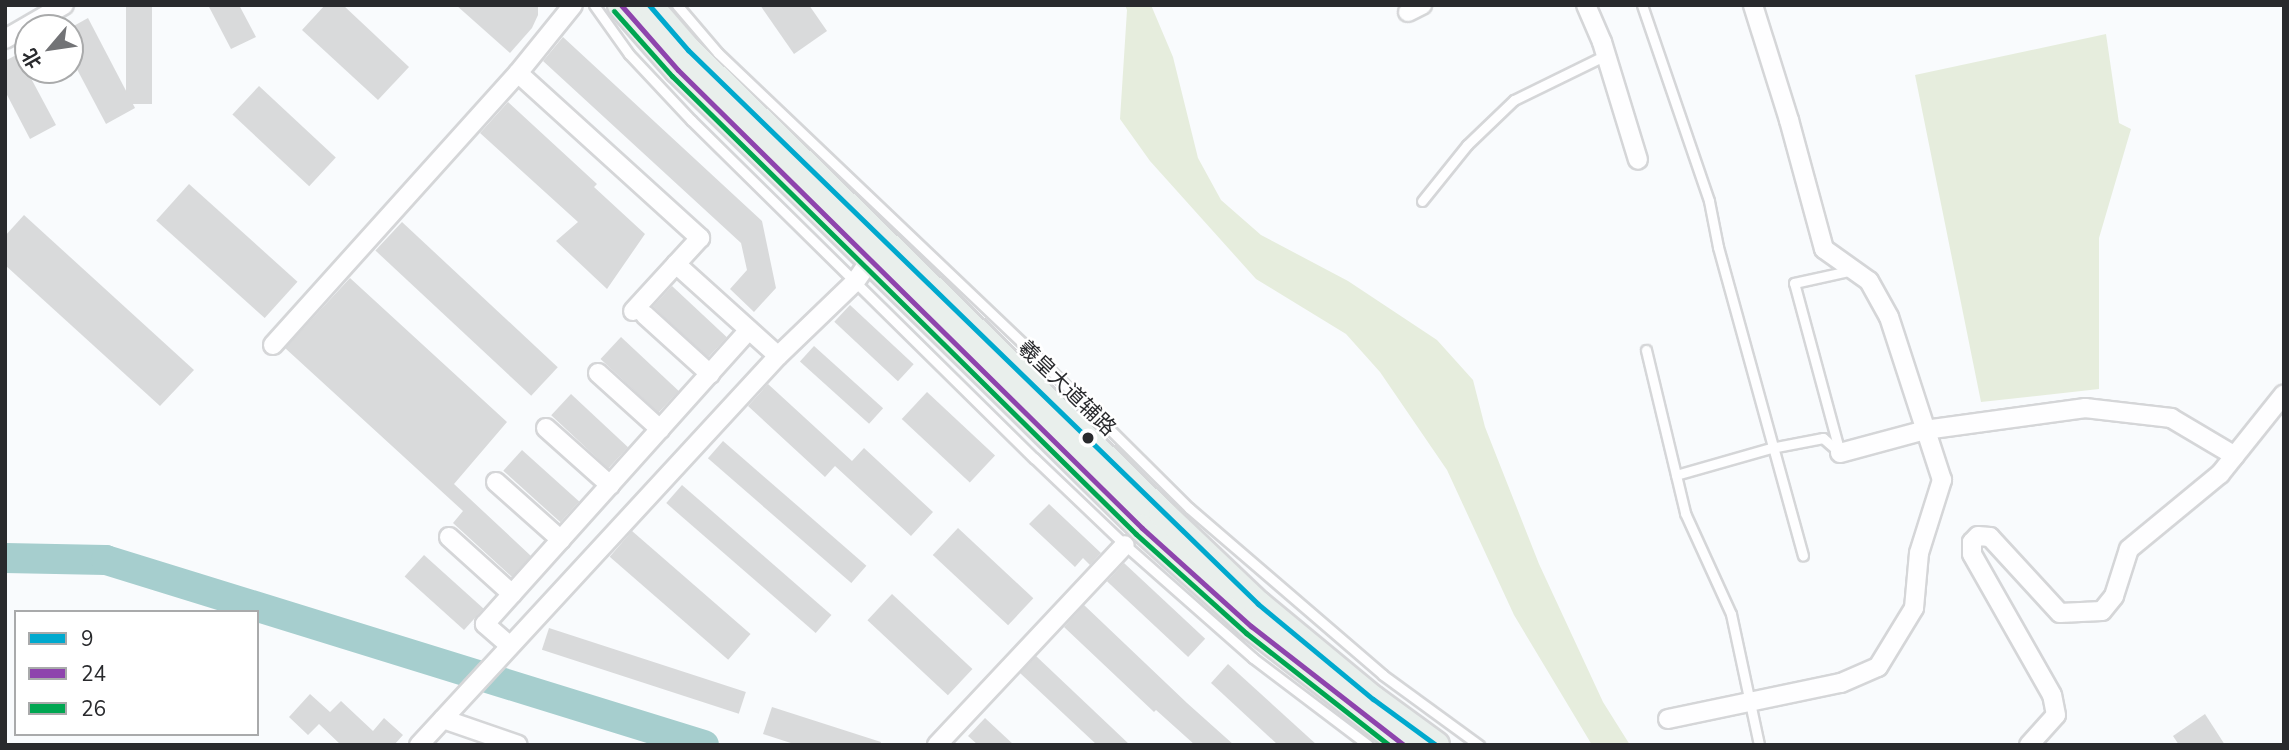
<!DOCTYPE html>
<meta charset="utf-8">
<style>
body{margin:0}
#map{position:relative;width:2289px;height:750px;overflow:hidden;background:#f9fbfd;font-family:"Nunito Sans","Noto Sans SC",sans-serif}
div>[style]{position:absolute}
[style*='--x']{left:calc(var(--x)*1px);top:calc(var(--y)*1px);width:calc(var(--w)*1px);rotate:calc(var(--a)*1deg)}
.green>*{inset:0;background:#e6eddd}
.river>*{height:30px;margin:-15px;padding:0 15px;transform-origin:15px;border-radius:15px;background:#a6cece}
.building>*{inset:0;background:#d9dadb;transform-origin:0 0}
.roads{filter:drop-shadow(2px 0 #d5d6d8) drop-shadow(-2px 0 #d5d6d8) drop-shadow(0 2px #d5d6d8) drop-shadow(0 -2px #d5d6d8)}
.service>*{height:9px;margin:-4.5px;padding:0 4.5px;transform-origin:4.5px;border-radius:4.5px;background:#fefeff}
.minor>*{height:18px;margin:-9px;padding:0 9px;transform-origin:9px;border-radius:9px;background:#fefeff}
.primary>*{height:26px;margin:-13px;padding:0 13px;transform-origin:13px;border-radius:13px;background:#e9efec}
.bus-1>*{height:5px;margin:-2.5px;padding:0 2.5px;transform-origin:2.5px;border-radius:2.5px;background:#00a9ce}
.bus-2>*{height:5px;margin:-2.5px;padding:0 2.5px;transform-origin:2.5px;border-radius:2.5px;background:#8e44ad}
.bus-3>*{height:5px;margin:-2.5px;padding:0 2.5px;transform-origin:2.5px;border-radius:2.5px;background:#00a651}
.dots>*{width:19px;height:19px;translate:-50% -50%;box-sizing:border-box;border:4px solid #fff;border-radius:50%}
span{translate:-50% -50%;white-space:nowrap;text-align:center;line-height:1.15;-webkit-text-stroke:5px #fff;paint-order:stroke}
.street-label{font-size:21px;color:#292a2d}
.frame{position:absolute;inset:0;border:7px solid #292a2d;pointer-events:none}
.legend{position:absolute;left:14px;top:610px;width:245px;height:126px;box-sizing:border-box;background:#fff;border:2px solid #a9aaab;margin:0;padding:9px 12px;list-style:none;font-size:21px;color:#292a2d}
.legend li{display:flex;align-items:center;gap:14px;height:35px}
.legend b{width:35px;border:2px solid #a9aaab}
.north{position:absolute;left:14px;top:14px;width:70px;height:70px;box-sizing:border-box;background:#fff;border:2px solid #a9aaab;border-radius:50%;rotate:241deg;font-size:19px;font-weight:700;line-height:28px;text-align:center;color:#292a2d}
.north::after{content:'';display:block;margin:auto;width:24px;height:32px;background:#727376;clip-path:polygon(50% 0,100% 100%,50% 72%,0 100%)}
</style>
<div id="map">
<div class="green">
<div style="clip-path:polygon(1125px 5px,1151px 5px,1173px 57px,1198px 158px,1221px 200px,1261px 235px,1348px 281px,1437px 340px,1473px 380px,1485px 427px,1539px 564px,1603px 702px,1630px 745px,1592px 745px,1514px 615px,1447px 470px,1380px 372px,1346px 334px,1256px 279px,1150px 161px,1120px 119px,1127px 10px)"></div>
<div style="clip-path:polygon(2106px 34px,2119px 123px,2131px 129px,2099px 238px,2099px 389px,1981px 402px,1915px 75px)"></div>
</div>
<div class="river">
<div style="--x:5;--y:558;--w:101;--a:1.1"></div>
<div style="--x:106;--y:560;--w:626;--a:17.19"></div>
</div>
<div class="building">
<div style="left:126px;top:5px;width:26px;height:99px"></div>
<div style="clip-path:polygon(208px 5px,239px 5px,256px 37px,231px 49px)"></div>
<div style="clip-path:polygon(325px 5px,343px 5px,409px 67px,378px 100px,302px 30px)"></div>
<div style="clip-path:polygon(456px 5px,538px 5px,538px 15px,532px 28px,510px 53px)"></div>
<div style="clip-path:polygon(760px 5px,809px 5px,827px 31px,794px 54px)"></div>
<div style="clip-path:polygon(88px 18px,135px 108px,106px 124px,70px 56px,70px 28px)"></div>
<div style="clip-path:polygon(563px 37px,762px 221px,776px 288px,754px 312px,730px 289px,747px 270px,741px 243px,543px 61px)"></div>
<div style="clip-path:polygon(18px 54px,56px 125px,30px 139px,5px 91px,5px 61px)"></div>
<div style="left:259px;top:86px;width:105px;height:39px;rotate:43deg"></div>
<div style="clip-path:polygon(508px 102px,597px 184px,594px 187px,645px 234px,607px 289px,556px 241px,578px 222px,480px 133px)"></div>
<div style="left:189px;top:184px;width:146px;height:49px;rotate:42deg"></div>
<div style="clip-path:polygon(24px 215px,194px 370px,160px 406px,5px 265px,5px 236px)"></div>
<div style="left:402px;top:222px;width:213px;height:39px;rotate:43deg"></div>
<div style="clip-path:polygon(350px 278px,507px 422px,454px 484px,531px 556px,512px 577px,453px 523px,463px 511px,285px 348px)"></div>
<div style="left:672px;top:286px;width:75px;height:28px;rotate:43deg"></div>
<div style="left:850px;top:305px;width:87px;height:23px;rotate:43deg"></div>
<div style="left:621px;top:337px;width:79px;height:30px;rotate:43deg"></div>
<div style="left:814px;top:346px;width:93px;height:21px;rotate:42deg"></div>
<div style="clip-path:polygon(768px 384px,852px 461px,864px 448px,933px 512px,911px 536px,835px 466px,825px 477px,748px 406px)"></div>
<div style="left:927px;top:392px;width:93px;height:37px;rotate:43deg"></div>
<div style="left:571px;top:394px;width:78px;height:29px;rotate:43deg"></div>
<div style="left:723px;top:441px;width:190px;height:23px;rotate:41deg"></div>
<div style="left:522px;top:450px;width:77px;height:28px;rotate:42deg"></div>
<div style="left:682px;top:485px;width:198px;height:24px;rotate:41deg"></div>
<div style="clip-path:polygon(1049px 504px,1101px 553px,1090px 565px,1083px 558px,1075px 567px,1029px 524px)"></div>
<div style="left:958px;top:528px;width:103px;height:37px;rotate:43deg"></div>
<div style="left:632px;top:531px;width:157px;height:34px;rotate:41deg"></div>
<div style="left:424px;top:555px;width:80px;height:29px;rotate:42deg"></div>
<div style="left:1124px;top:563px;width:111px;height:25px;rotate:43deg"></div>
<div style="left:892px;top:594px;width:110px;height:36px;rotate:43deg"></div>
<div style="clip-path:polygon(1084px 605px,1187px 703px,1234px 745px,1195px 745px,1156px 710px,1154px 712px,1064px 627px)"></div>
<div style="left:549px;top:628px;width:207px;height:23px;rotate:18deg"></div>
<div style="clip-path:polygon(1036px 656px,1130px 745px,1097px 745px,1020px 673px)"></div>
<div style="clip-path:polygon(1228px 664px,1317px 745px,1278px 745px,1211px 683px)"></div>
<div style="clip-path:polygon(310px 694px,330px 712px,341px 701px,373px 731px,384px 718px,403px 735px,394px 745px,341px 745px,319px 724px,308px 735px,289px 717px)"></div>
<div style="clip-path:polygon(772px 707px,881px 742px,880px 745px,797px 745px,763px 734px)"></div>
<div style="clip-path:polygon(2205px 714px,2225px 745px,2179px 745px,2173px 736px)"></div>
<div style="clip-path:polygon(985px 718px,1014px 745px,978px 745px,968px 736px)"></div>
</div>
<div class="roads">
<div class="service">
<div style="--x:594;--y:5;--w:60;--a:54.5"></div>
<div style="--x:629;--y:54;--w:91;--a:46.8"></div>
<div style="--x:691;--y:120;--w:482;--a:44.6"></div>
<div style="--x:1034;--y:458;--w:126;--a:43.7"></div>
<div style="--x:1125;--y:545;--w:171;--a:41.4"></div>
<div style="--x:1253;--y:658;--w:144;--a:37.1"></div>
<div style="--x:677;--y:5;--w:63;--a:49.5"></div>
<div style="--x:718;--y:53;--w:448;--a:43.6"></div>
<div style="--x:1042;--y:362;--w:207;--a:44.8"></div>
<div style="--x:1189;--y:508;--w:256;--a:40.7"></div>
<div style="--x:1383;--y:675;--w:119;--a:36.1"></div>
<div style="--x:1642;--y:5;--w:207;--a:71.1"></div>
<div style="--x:1709;--y:201;--w:47;--a:78.9"></div>
<div style="--x:1718;--y:247;--w:320;--a:74.6"></div>
<div style="--x:1422;--y:201;--w:72;--a:-51.2"></div>
<div style="--x:1467;--y:145;--w:65;--a:-43.8"></div>
<div style="--x:1514;--y:100;--w:102;--a:-26.1"></div>
<div style="--x:1646;--y:350;--w:168;--a:76.5"></div>
<div style="--x:1685;--y:513;--w:111;--a:65.5"></div>
<div style="--x:1731;--y:614;--w:134;--a:77.9"></div>
<div style="--x:1840;--y:453;--w:176;--a:-105.1"></div>
<div style="--x:1794;--y:283;--w:60;--a:-12.4"></div>
<div style="--x:1676;--y:475;--w:99;--a:-15.9"></div>
<div style="--x:1771;--y:448;--w:53;--a:-10.9"></div>
<div style="--x:1823;--y:438;--w:21;--a:41"></div>
</div>
<div class="minor">
<div style="--x:1586;--y:5;--w:40;--a:66.6"></div>
<div style="--x:1602;--y:42;--w:123;--a:73"></div>
<div style="--x:1408;--y:12;--w:16;--a:-27"></div>
<div style="--x:5;--y:39;--w:68;--a:-30"></div>
<div style="--x:518;--y:73;--w:246;--a:42.2"></div>
<div style="--x:700;--y:238;--w:99;--a:132.5"></div>
<div style="--x:676;--y:264;--w:137;--a:42"></div>
<div style="--x:645;--y:315;--w:88;--a:42.2"></div>
<div style="--x:273;--y:345;--w:366;--a:-48"></div>
<div style="--x:518;--y:73;--w:87;--a:-51"></div>
<div style="--x:598;--y:373;--w:84;--a:42.1"></div>
<div style="--x:546;--y:428;--w:86;--a:41.7"></div>
<div style="--x:1840;--y:453;--w:88;--a:-15.1"></div>
<div style="--x:1925;--y:430;--w:162;--a:-7.8"></div>
<div style="--x:2085;--y:408;--w:87;--a:6.6"></div>
<div style="--x:2171;--y:418;--w:74;--a:30.7"></div>
<div style="--x:496;--y:482;--w:87;--a:41.7"></div>
<div style="--x:449;--y:537;--w:85;--a:42.1"></div>
<div style="--x:509;--y:645;--w:32;--a:-139"></div>
<div style="--x:485;--y:624;--w:395;--a:-48.1"></div>
<div style="--x:443;--y:719;--w:79;--a:19.1"></div>
<div style="--x:1668;--y:719;--w:177;--a:-11.8"></div>
<div style="--x:1841;--y:683;--w:40;--a:-23.4"></div>
<div style="--x:1878;--y:667;--w:69;--a:-58.6"></div>
<div style="--x:1914;--y:608;--w:55;--a:-84.8"></div>
<div style="--x:1919;--y:553;--w:77;--a:-72.5"></div>
<div style="--x:1942;--y:480;--w:171;--a:-108"></div>
<div style="--x:1889;--y:317;--w:41;--a:-119.1"></div>
<div style="--x:1869;--y:281;--w:55;--a:-144.6"></div>
<div style="--x:1824;--y:249;--w:134;--a:-105.2"></div>
<div style="--x:1789;--y:120;--w:121;--a:-107.4"></div>
<div style="--x:419;--y:745;--w:529;--a:-47.3"></div>
<div style="--x:778;--y:356;--w:107;--a:-43.9"></div>
<div style="--x:855;--y:282;--w:37;--a:-55"></div>
<div style="--x:937;--y:745;--w:274;--a:-46.8"></div>
<div style="--x:2029;--y:745;--w:40;--a:-48"></div>
<div style="--x:2056;--y:715;--w:20;--a:-101"></div>
<div style="--x:2052;--y:695;--w:162;--a:-119.6"></div>
<div style="--x:1972;--y:554;--w:12;--a:-90"></div>
<div style="--x:1972;--y:542;--w:8;--a:-45"></div>
<div style="--x:1978;--y:536;--w:12;--a:5"></div>
<div style="--x:1990;--y:537;--w:103;--a:47.4"></div>
<div style="--x:2060;--y:613;--w:42;--a:-2.7"></div>
<div style="--x:2102;--y:611;--w:19;--a:-51"></div>
<div style="--x:2114;--y:596;--w:49;--a:-72.3"></div>
<div style="--x:2129;--y:549;--w:118;--a:-39.5"></div>
<div style="--x:2220;--y:474;--w:102;--a:-51.3"></div>
</div>
<div class="primary">
<div style="--x:621;--y:5;--w:86;--a:48.8"></div>
<div style="--x:678;--y:70;--w:652;--a:44.63"></div>
<div style="--x:1142;--y:528;--w:147;--a:42"></div>
<div style="--x:1251;--y:626;--w:194;--a:37.9"></div>
<div style="--x:649;--y:5;--w:60;--a:49.1"></div>
<div style="--x:688;--y:50;--w:664;--a:44.33"></div>
<div style="--x:1163;--y:514;--w:131;--a:43.5"></div>
<div style="--x:1258;--y:604;--w:149;--a:39.6"></div>
<div style="--x:1373;--y:699;--w:78;--a:36.1"></div>
</div>
</div>
<div class="bus-1">
<div style="--x:649;--y:5;--w:60;--a:49.1"></div>
<div style="--x:688;--y:50;--w:795;--a:44.18"></div>
<div style="--x:1258;--y:604;--w:149;--a:39.6"></div>
<div style="--x:1373;--y:699;--w:78;--a:36.1"></div>
</div>
<div class="bus-2">
<div style="--x:621;--y:5;--w:86;--a:48.8"></div>
<div style="--x:678;--y:70;--w:652;--a:44.63"></div>
<div style="--x:1142;--y:528;--w:147;--a:42"></div>
<div style="--x:1251;--y:626;--w:194;--a:37.9"></div>
</div>
<div class="bus-3">
<div style="--x:614;--y:11;--w:87;--a:48.3"></div>
<div style="--x:672;--y:76;--w:652;--a:44.63"></div>
<div style="--x:1136;--y:534;--w:148;--a:42"></div>
<div style="--x:1246;--y:633;--w:182;--a:38.1"></div>
</div>
<div class="dots">
<div style="left:1088px;top:438px;background:#292a2d"></div>
</div>
<div class="street-label">
<span style="left:1067px;top:388px;rotate:44deg">羲皇大道辅路</span>
</div>
<div class="frame"></div>
<ul class="legend">
<li><b style="height:9px;background:#00a9ce"></b>9</li>
<li><b style="height:9px;background:#8e44ad"></b>24</li>
<li><b style="height:9px;background:#00a651"></b>26</li>
</ul>
<div class="north">北</div>
</div>
